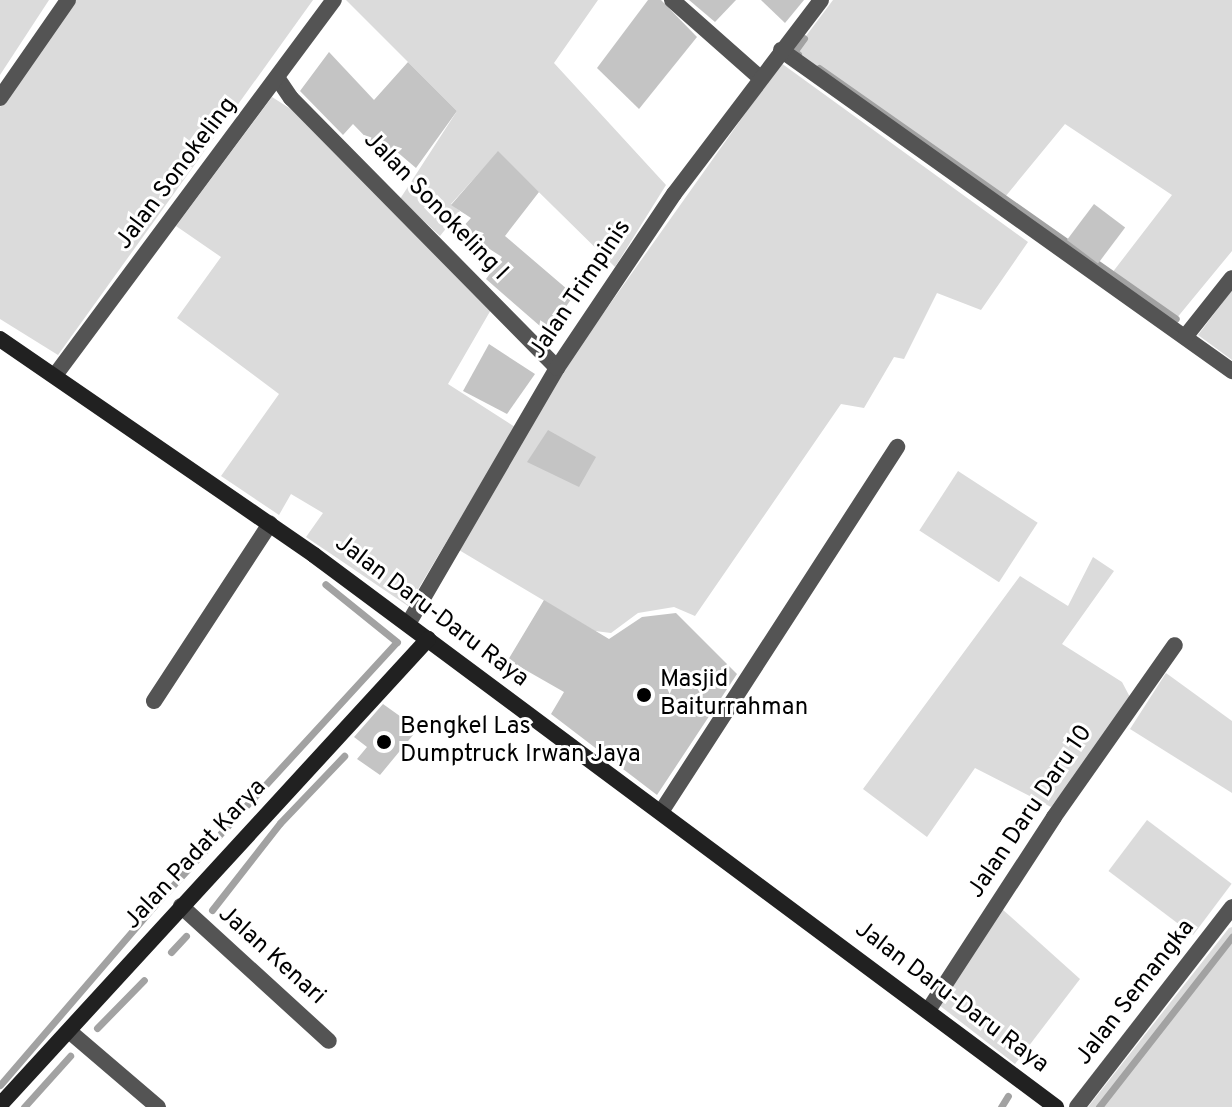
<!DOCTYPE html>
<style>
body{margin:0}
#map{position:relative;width:1232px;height:1107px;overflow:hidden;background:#fff;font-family:Overpass,sans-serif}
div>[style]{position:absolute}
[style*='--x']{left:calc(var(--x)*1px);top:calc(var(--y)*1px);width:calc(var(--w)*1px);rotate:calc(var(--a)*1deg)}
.green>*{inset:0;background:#dbdbdb;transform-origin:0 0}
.stream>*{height:7px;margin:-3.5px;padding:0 3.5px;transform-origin:3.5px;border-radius:3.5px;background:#a2a2a2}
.building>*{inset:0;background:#c4c4c4;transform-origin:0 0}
.street>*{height:16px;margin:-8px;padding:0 8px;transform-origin:8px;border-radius:8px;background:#545454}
.secondary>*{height:16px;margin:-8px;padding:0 8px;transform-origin:8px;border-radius:8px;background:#212121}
.dots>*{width:22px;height:22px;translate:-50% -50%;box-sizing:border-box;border:4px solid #fff;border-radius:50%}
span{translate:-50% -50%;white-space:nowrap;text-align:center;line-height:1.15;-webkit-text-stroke:6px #fff;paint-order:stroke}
.street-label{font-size:24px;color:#000}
.poi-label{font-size:24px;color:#000}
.left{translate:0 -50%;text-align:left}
</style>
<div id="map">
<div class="green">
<div style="clip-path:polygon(0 0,49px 0,0 75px)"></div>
<div style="clip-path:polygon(73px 0,313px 0,58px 355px,0 319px,0 107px)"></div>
<div style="clip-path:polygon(346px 0,598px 0,554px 63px,666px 185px,615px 267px,498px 152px,451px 204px,460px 211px,440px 236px,400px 199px,457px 111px)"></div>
<div style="clip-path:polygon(833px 0,1232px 0,1232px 251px,1176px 319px,1112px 273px,1172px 195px,1065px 124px,1005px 197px,794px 52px)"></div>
<div style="clip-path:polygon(781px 63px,1028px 242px,981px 310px,937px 293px,904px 359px,894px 357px,864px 408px,841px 404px,695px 616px,674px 607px,638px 613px,611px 633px,595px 631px,459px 550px,561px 373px)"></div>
<div style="clip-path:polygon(272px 97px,297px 113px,492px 308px,448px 384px,515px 427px,408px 606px,306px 537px,323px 513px,291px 494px,279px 515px,221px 476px,279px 394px,177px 318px,221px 257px,176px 226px)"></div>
<div style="clip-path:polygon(1232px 290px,1232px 360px,1198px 335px)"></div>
<div style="left:958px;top:471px;width:95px;height:71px;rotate:33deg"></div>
<div style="clip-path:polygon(1093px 557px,1114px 571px,1062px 644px,1122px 682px,1132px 701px,1051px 807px,975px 768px,927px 837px,863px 789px,1020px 576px,1068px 606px)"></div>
<div style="clip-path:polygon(1166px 673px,1232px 721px,1232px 793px,1130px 729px)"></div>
<div style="left:1147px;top:820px;width:106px;height:64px;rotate:37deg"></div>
<div style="clip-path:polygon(1002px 909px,1080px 979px,1015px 1064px,939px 1005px)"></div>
<div style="clip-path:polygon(1232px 927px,1232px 1107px,1088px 1107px,1229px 928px)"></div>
</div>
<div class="stream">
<div style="--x:798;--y:54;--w:4;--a:-153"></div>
<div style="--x:794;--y:52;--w:17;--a:-54"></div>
<div style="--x:819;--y:68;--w:436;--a:35.1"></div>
<div style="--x:212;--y:910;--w:110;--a:-52"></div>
<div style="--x:280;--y:823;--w:93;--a:-46.3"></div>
<div style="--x:171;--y:952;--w:22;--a:-47"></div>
<div style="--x:97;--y:1028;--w:67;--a:-45.6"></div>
<div style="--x:0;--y:1085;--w:235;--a:-49.3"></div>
<div style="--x:153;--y:907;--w:360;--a:-47.4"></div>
<div style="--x:397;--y:642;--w:92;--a:-141.1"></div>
<div style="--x:24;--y:1107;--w:69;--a:-48"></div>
<div style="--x:1001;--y:1107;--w:13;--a:-58"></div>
<div style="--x:1099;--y:1107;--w:216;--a:-52"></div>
</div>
<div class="building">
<div style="clip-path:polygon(648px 0,661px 0,697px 37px,639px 109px,597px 68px)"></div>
<div style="clip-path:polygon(689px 0,736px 0,715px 22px)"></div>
<div style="clip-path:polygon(761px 0,804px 0,785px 23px)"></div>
<div style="clip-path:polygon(329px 52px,374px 100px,408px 62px,457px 111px,416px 168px,396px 151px,387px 159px,353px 124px,343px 135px,300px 91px)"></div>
<div style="clip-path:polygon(498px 151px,539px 192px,505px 236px,574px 295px,548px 333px,486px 279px,502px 257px,460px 230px,471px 218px,451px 205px)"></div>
<div style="left:1094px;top:204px;width:39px;height:45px;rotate:37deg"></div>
<div style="clip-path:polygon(489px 344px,535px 374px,507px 414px,463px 391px)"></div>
<div style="clip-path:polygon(548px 430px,596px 457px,579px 487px,527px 462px)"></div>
<div style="clip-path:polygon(544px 600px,609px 639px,642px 617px,676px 613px,737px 674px,657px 795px,551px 714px,564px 692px,508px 660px)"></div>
<div style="clip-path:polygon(383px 704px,418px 729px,380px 775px,357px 759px,367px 747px,354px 737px)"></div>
</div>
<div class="street">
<div style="--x:672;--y:0;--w:116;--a:41.5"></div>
<div style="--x:781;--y:50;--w:554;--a:35.44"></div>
<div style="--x:278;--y:79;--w:23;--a:56"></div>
<div style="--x:291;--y:98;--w:379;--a:45.4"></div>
<div style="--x:0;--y:98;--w:119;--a:-55.2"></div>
<div style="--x:1185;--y:337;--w:75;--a:-51.5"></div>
<div style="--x:56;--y:374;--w:466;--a:-53.4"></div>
<div style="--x:408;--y:624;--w:296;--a:-59.8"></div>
<div style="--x:557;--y:368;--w:210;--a:-56.1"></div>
<div style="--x:674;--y:194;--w:243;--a:-52.8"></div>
<div style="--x:154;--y:701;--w:212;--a:-56.8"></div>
<div style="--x:661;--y:812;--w:435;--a:-57.1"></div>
<div style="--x:181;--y:906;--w:200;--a:42.4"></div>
<div style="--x:929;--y:1009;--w:229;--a:-56.9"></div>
<div style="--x:1054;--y:817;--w:210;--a:-54.9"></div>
<div style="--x:69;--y:1031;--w:117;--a:40.5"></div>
<div style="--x:1077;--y:1107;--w:253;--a:-52.2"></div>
</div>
<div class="secondary">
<div style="--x:0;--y:339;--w:381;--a:34.5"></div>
<div style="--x:314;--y:555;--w:925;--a:36.65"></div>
<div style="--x:0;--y:1105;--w:633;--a:-47.43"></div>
</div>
<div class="dots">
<div style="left:644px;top:695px;background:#000"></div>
<div style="left:384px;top:742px;background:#000"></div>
</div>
<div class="street-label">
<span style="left:177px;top:174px;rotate:-53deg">Jalan Sonokeling</span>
<span style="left:435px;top:207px;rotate:46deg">Jalan Sonokeling I</span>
<span style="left:581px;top:290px;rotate:-56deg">Jalan Trimpinis</span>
<span style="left:431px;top:612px;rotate:37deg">Jalan Daru-Daru Raya</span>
<span style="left:1031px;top:812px;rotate:-56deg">Jalan Daru Daru 10</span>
<span style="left:196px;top:855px;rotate:-47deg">Jalan Padat Karya</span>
<span style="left:271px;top:956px;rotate:42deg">Jalan Kenari</span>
<span style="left:1136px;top:993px;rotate:-52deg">Jalan Semangka</span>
<span style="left:951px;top:998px;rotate:37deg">Jalan Daru-Daru Raya</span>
</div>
<div class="poi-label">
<span class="left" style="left:660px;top:695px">Masjid<br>Baiturrahman</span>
<span class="left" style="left:400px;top:742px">Bengkel Las<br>Dumptruck Irwan Jaya</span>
</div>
</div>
